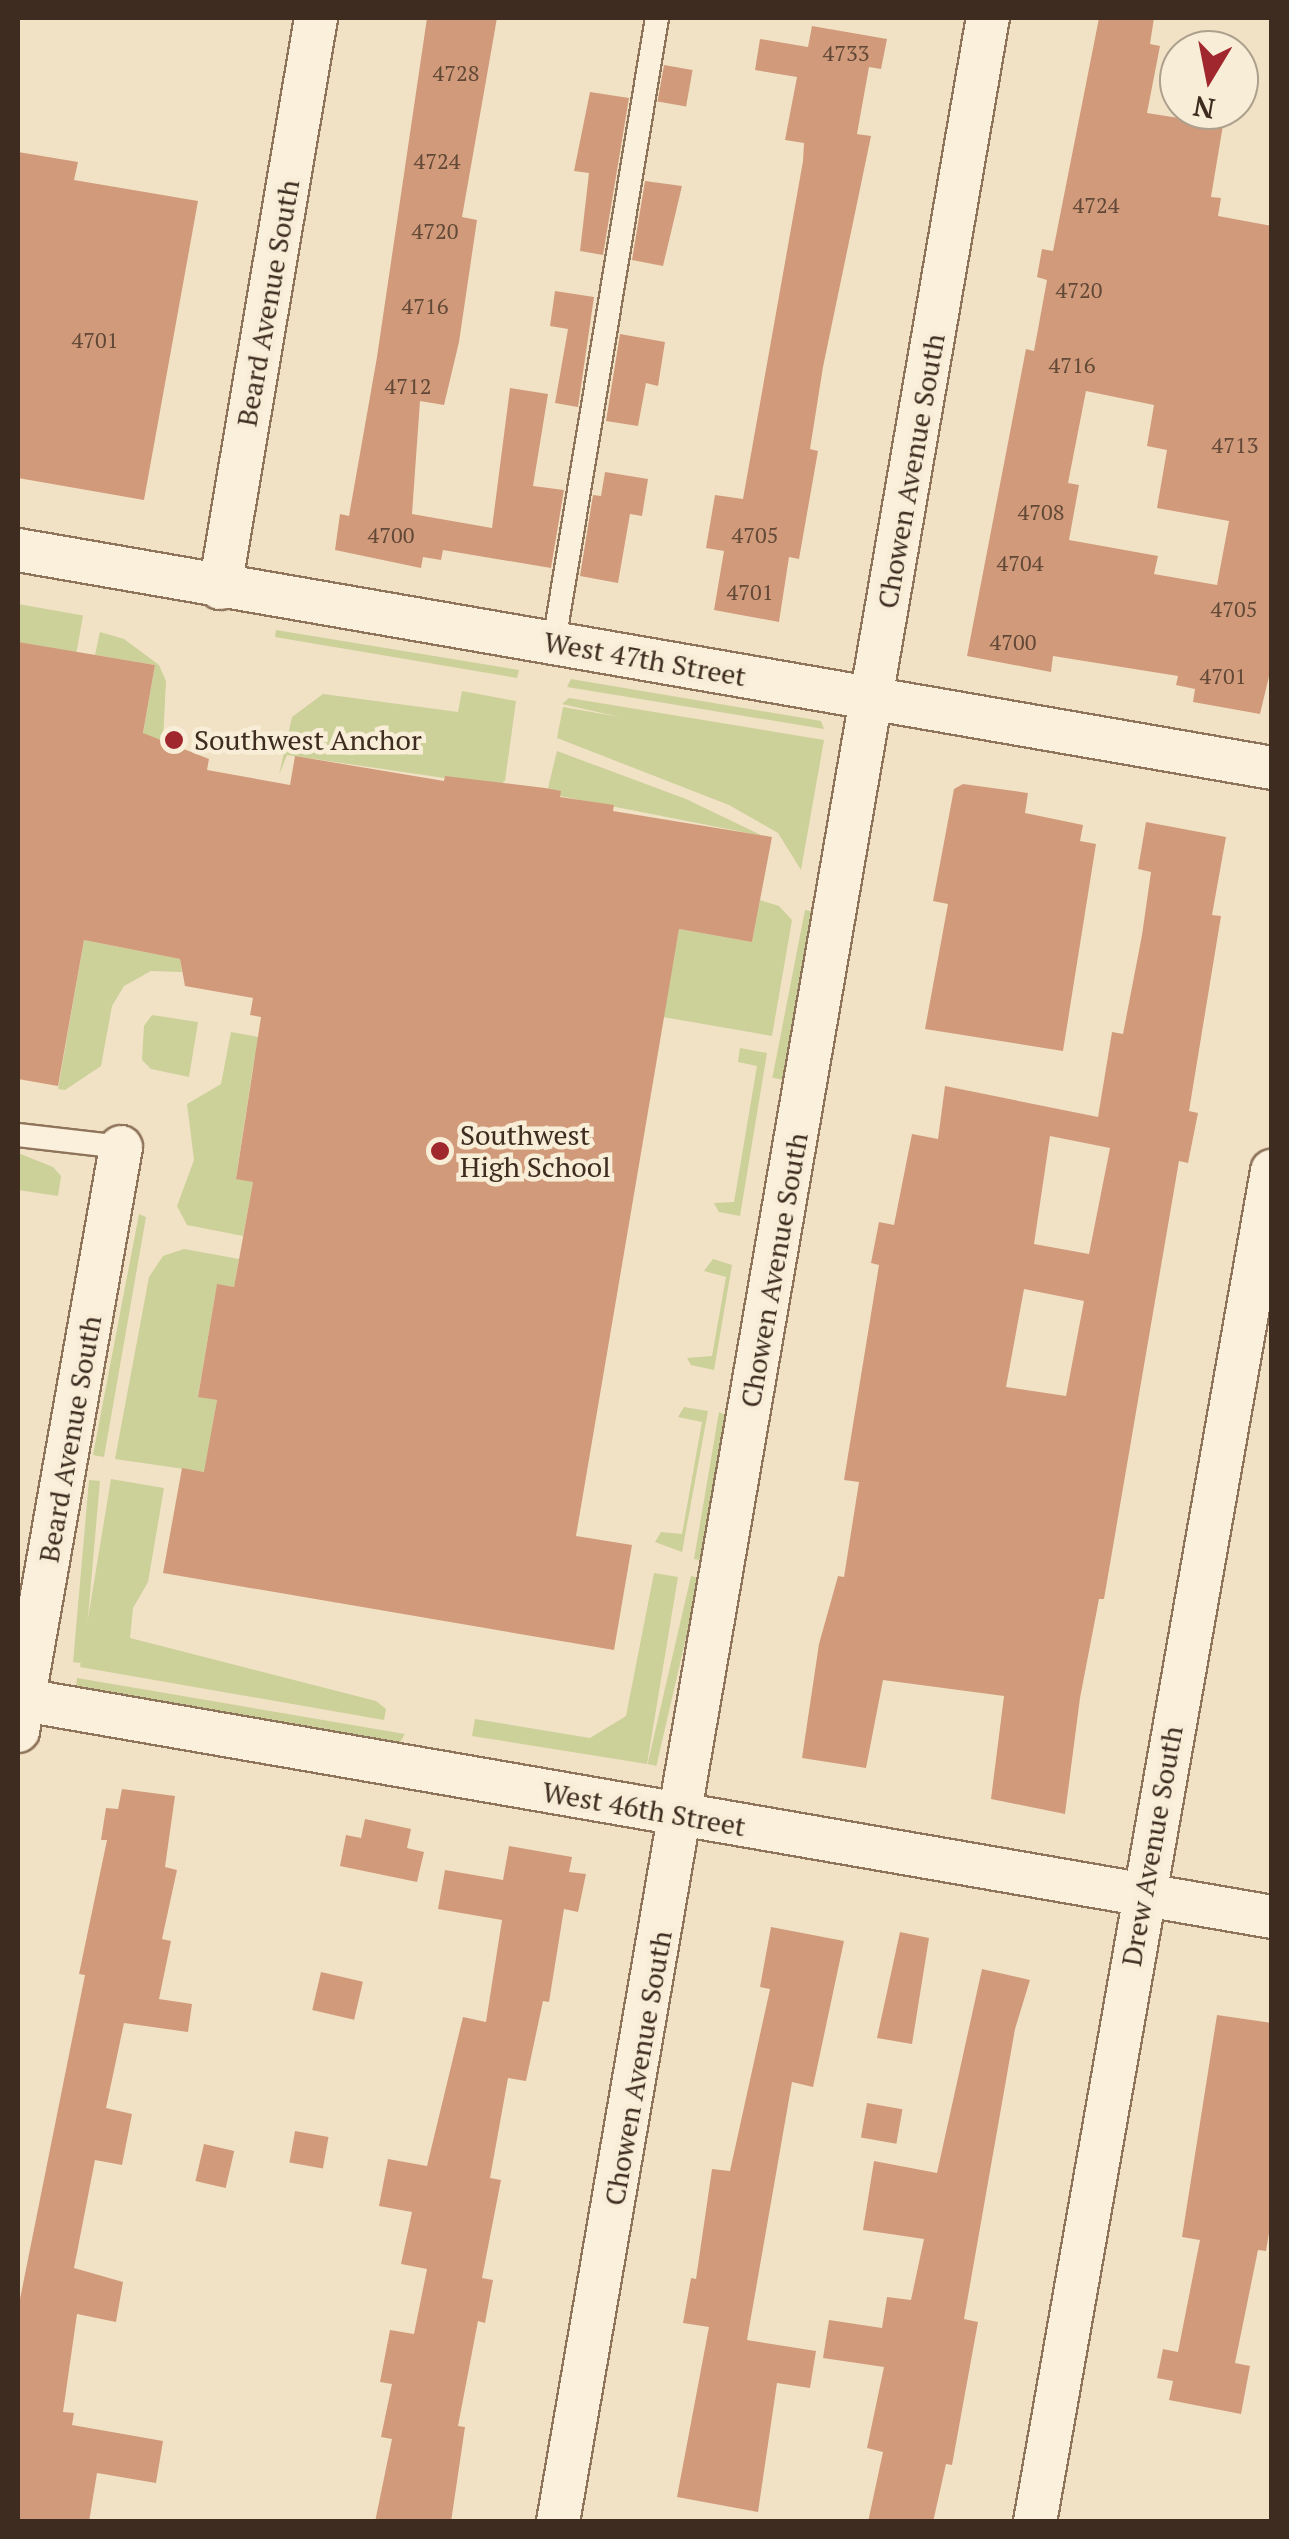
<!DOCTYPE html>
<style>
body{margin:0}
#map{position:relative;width:1289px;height:2539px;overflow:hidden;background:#f1e2c6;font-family:"PT Serif",serif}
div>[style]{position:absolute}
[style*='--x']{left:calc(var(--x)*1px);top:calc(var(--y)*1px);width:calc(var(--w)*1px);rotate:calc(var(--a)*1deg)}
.green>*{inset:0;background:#ccd099;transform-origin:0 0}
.building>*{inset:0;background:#d19b7b;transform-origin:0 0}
.roads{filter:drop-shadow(2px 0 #8e745b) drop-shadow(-2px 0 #8e745b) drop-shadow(0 2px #8e745b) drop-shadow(0 -2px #8e745b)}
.service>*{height:22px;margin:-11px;padding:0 11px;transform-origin:11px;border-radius:11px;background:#fbf0db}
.minor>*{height:42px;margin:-21px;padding:0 21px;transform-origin:21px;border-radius:21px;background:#fbf0db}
.dots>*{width:28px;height:28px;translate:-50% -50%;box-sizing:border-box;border:5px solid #f8edd7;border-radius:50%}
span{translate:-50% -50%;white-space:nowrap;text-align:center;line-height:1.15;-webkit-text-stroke:9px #f8edd7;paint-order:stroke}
.number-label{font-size:22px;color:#624836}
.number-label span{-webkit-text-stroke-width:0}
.street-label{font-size:28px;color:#3d2c1f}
.poi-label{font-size:28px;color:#3d2c1f}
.left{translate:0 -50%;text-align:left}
.frame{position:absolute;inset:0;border:20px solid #3d2c1f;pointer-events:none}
.north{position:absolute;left:1159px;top:30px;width:100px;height:100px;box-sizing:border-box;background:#f8edd7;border:2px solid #ada08d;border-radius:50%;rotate:190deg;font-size:28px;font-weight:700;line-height:40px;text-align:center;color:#3d2c1f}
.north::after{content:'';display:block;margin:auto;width:35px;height:45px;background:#a0272d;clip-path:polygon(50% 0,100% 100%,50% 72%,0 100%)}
</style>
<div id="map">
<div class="green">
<div style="left:18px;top:604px;width:66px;height:38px;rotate:10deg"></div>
<div style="clip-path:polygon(276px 630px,519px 670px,517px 678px,275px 637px)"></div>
<div style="clip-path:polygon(100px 632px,124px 639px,159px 665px,166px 681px,163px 741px,143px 734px,155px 665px,95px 655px)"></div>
<div style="clip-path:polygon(571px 679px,821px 721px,824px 729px,567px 687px)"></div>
<div style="clip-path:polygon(462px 691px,516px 701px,505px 781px,499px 786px,287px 755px,279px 775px,292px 717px,323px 694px,458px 712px)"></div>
<div style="clip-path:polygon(569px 698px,824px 740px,801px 870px,778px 833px,729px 805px,557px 738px,563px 707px,620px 717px,562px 704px)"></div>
<div style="clip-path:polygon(557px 751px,686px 799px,763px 836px,560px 796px,548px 788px)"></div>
<div style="clip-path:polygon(760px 900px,779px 906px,792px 920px,772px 1036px,663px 1017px,679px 929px,752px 942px)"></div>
<div style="left:805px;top:910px;width:10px;height:171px;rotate:11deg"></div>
<div style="clip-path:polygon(84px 940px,180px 959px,182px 972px,151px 971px,124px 986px,112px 1006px,101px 1066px,65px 1090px,58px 1089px)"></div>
<div style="clip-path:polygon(152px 1015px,198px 1022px,189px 1077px,151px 1069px,142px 1060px,144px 1026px)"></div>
<div style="clip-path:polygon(231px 1032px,269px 1039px,253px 1067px,236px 1178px,253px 1182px,243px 1236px,187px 1225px,177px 1206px,194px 1160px,187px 1104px,221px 1084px)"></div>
<div style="clip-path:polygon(740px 1048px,767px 1053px,740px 1216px,719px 1212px,714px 1203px,734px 1202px,757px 1066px,738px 1062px)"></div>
<div style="clip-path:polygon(18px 1153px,53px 1167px,61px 1176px,58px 1196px,18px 1190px)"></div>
<div style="clip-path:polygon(139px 1214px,146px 1217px,104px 1457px,93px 1455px)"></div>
<div style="clip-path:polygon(184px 1249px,239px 1259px,234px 1287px,217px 1285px,198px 1396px,217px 1400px,205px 1472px,115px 1459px,149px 1277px,163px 1256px)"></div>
<div style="clip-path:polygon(713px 1259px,732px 1265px,714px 1370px,691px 1365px,687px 1358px,712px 1356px,726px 1277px,704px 1271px)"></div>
<div style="clip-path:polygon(684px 1407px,708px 1411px,682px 1552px,655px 1542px,661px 1532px,682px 1534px,702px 1422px,678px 1417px)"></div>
<div style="clip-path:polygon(719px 1412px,727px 1416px,704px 1561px,694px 1559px)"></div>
<div style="clip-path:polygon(111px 1479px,164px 1488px,148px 1582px,133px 1608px,130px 1638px,376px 1701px,386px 1709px,384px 1720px,80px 1667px)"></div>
<div style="left:89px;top:1480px;width:11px;height:183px;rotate:5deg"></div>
<div style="clip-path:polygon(654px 1573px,678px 1577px,647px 1764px,472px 1736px,475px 1719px,590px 1738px,626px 1716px)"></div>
<div style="left:691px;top:1576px;width:9px;height:193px;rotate:13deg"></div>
<div style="clip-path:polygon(77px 1678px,405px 1734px,399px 1744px,76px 1687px)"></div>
</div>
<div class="building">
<div style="clip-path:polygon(427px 18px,497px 18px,462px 217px,477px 220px,459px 342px,444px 405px,420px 401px,412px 514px,492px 528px,510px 388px,548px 394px,533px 486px,564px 490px,551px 568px,443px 550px,441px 560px,423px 557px,421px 568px,335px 550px,340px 514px,349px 516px,377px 357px)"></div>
<div style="clip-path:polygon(evenodd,1099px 18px,1154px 18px,1150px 44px,1160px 46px,1147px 113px,1223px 125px,1211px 197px,1221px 198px,1218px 216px,1272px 226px,1272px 664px,1260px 714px,1193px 702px,1195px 689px,1176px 685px,1178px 676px,1053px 656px,1051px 672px,967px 656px,1026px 349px,1034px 351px,1047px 280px,1037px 277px,1042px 249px,1053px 251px,1099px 18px,1086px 391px,1154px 405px,1147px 446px,1167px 450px,1157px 508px,1229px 521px,1217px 585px,1154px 574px,1158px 556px,1069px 540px,1079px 485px,1068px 483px,1086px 391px)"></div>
<div style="clip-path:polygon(812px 26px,887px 39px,881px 69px,869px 67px,857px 134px,871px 136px,823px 367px,810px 449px,818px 451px,799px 559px,789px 557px,779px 622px,714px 610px,724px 551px,706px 548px,715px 495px,743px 499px,803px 161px,804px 143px,785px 140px,797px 77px,755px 70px,760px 39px,808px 47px)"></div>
<div style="left:664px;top:65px;width:29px;height:37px;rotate:10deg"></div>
<div style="clip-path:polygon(590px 92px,629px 98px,603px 255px,580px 251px,589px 173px,574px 171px)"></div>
<div style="clip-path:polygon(18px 152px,78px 162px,74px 180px,198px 201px,144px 500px,18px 478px)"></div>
<div style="clip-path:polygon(645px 181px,682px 186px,663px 266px,632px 260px)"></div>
<div style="clip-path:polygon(555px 291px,594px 297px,578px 407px,555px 403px,568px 329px,550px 326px)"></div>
<div style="clip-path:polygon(620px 334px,665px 342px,658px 386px,646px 383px,638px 426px,606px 421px)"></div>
<div style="clip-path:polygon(605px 472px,648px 479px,642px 516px,630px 514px,618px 583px,580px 576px,593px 495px,601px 496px)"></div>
<div style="clip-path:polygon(18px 642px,155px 665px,143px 733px,209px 759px,207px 770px,290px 785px,295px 756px,444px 781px,445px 776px,545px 788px,561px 791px,560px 797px,614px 805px,613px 811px,772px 837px,752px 942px,679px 929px,576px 1536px,632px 1545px,614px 1650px,163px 1573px,182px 1468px,204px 1472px,217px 1400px,198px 1397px,217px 1284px,234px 1287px,253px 1182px,236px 1179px,261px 1017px,250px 1015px,253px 998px,185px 986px,180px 959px,84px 940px,58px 1086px,18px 1079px)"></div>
<div style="clip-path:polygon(963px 784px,1028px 793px,1025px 813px,1083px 825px,1080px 841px,1096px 844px,1063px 1051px,925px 1029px,948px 904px,933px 901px,954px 789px)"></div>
<div style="clip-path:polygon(evenodd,1146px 822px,1226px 837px,1212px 915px,1221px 916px,1189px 1111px,1198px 1113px,1188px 1163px,1179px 1161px,1104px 1599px,1099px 1599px,1080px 1698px,1065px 1814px,991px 1799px,1004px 1696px,883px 1680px,866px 1768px,802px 1758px,819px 1644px,838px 1576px,844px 1577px,859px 1482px,844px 1480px,879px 1265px,871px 1263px,879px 1222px,894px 1225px,912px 1134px,938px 1139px,945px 1086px,1098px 1117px,1112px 1032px,1123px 1034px,1142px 935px,1151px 872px,1138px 869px,1146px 822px,1050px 1136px,1110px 1148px,1089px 1254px,1034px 1244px,1050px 1136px,1146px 822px,1024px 1289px,1084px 1301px,1066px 1396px,1006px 1387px,1024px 1289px)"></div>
<div style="clip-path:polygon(122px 1789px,175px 1796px,165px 1867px,177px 1870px,162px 1939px,171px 1941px,159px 1999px,192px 2004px,188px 2032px,124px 2023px,106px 2108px,132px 2114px,122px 2165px,95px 2160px,74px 2268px,123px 2282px,116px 2322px,77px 2314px,63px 2412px,74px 2413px,72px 2425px,163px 2441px,156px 2483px,97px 2473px,89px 2522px,18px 2522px,18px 2309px,85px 1975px,79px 1974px,107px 1840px,101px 1840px,106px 1808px,118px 1809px)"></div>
<div style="clip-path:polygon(365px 1819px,411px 1829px,407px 1848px,424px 1852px,417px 1882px,340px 1866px,346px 1835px,361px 1838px)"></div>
<div style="clip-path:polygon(509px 1846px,572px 1857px,569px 1872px,586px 1874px,578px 1912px,564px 1909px,549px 2002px,543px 2001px,526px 2081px,508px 2078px,490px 2178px,501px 2180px,482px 2278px,493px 2280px,485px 2323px,478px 2321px,458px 2426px,465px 2427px,451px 2522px,375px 2522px,392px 2439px,381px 2437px,392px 2384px,380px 2382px,390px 2330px,414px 2334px,427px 2269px,401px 2264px,412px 2212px,379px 2206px,388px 2159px,427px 2166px,463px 2017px,486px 2022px,502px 1920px,438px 1909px,445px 1870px,503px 1880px)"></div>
<div style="clip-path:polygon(771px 1927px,844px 1941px,813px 2087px,792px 2082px,747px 2340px,816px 2351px,810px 2388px,777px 2383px,758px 2512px,677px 2497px,709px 2327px,683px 2323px,691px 2278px,696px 2279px,712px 2169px,730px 2171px,770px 1989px,760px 1987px)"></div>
<div style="clip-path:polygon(900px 1932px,929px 1938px,912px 2044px,877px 2038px)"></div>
<div style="clip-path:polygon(982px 1969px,1030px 1980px,1015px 2029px,964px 2319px,978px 2322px,952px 2465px,946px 2464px,933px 2522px,868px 2522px,883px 2452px,867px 2448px,884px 2367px,823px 2358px,829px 2320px,882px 2328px,887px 2297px,911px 2300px,924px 2239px,863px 2230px,874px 2161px,937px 2173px)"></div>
<div style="left:321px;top:1972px;width:43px;height:39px;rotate:13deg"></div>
<div style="clip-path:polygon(1217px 2015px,1272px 2023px,1272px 2215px,1266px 2251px,1258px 2250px,1235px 2363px,1250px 2366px,1241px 2414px,1169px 2400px,1173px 2381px,1157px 2378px,1163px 2349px,1178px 2352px,1200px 2240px,1182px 2237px)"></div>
<div style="left:867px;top:2103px;width:36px;height:35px;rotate:10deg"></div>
<div style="left:295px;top:2131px;width:34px;height:32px;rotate:10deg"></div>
<div style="left:204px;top:2144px;width:31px;height:38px;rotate:13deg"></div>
</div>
<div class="roads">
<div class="service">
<div style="--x:554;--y:642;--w:632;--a:-80.63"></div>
<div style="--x:18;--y:1135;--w:104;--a:6.6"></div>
</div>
<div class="minor">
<div style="--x:18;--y:550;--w:1273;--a:9.86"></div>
<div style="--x:220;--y:588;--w:578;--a:-80.44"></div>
<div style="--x:18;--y:1699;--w:1273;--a:9.86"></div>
<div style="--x:18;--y:1731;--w:593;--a:-80"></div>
<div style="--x:558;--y:2522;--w:2541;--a:-80.26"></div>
<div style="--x:1035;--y:2522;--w:1372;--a:-80.05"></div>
</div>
</div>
<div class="dots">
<div style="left:174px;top:740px;background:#a0272d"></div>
<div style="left:440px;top:1151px;background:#a0272d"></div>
</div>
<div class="number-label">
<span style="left:846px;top:53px">4733</span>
<span style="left:456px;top:73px">4728</span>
<span style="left:437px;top:161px">4724</span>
<span style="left:1096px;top:205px">4724</span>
<span style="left:435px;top:231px">4720</span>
<span style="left:1079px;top:290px">4720</span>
<span style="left:425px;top:306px">4716</span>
<span style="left:95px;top:340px">4701</span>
<span style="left:1072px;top:365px">4716</span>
<span style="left:408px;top:386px">4712</span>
<span style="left:1235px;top:445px">4713</span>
<span style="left:1041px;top:512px">4708</span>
<span style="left:391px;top:535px">4700</span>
<span style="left:755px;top:535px">4705</span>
<span style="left:1020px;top:563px">4704</span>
<span style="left:750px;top:592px">4701</span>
<span style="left:1234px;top:609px">4705</span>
<span style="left:1013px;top:642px">4700</span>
<span style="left:1223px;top:676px">4701</span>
</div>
<div class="street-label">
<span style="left:268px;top:303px;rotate:-80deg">Beard Avenue South</span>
<span style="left:911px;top:471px;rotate:-80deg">Chowen Avenue South</span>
<span style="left:645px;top:659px;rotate:10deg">West 47th Street</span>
<span style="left:774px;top:1270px;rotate:-80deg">Chowen Avenue South</span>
<span style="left:70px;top:1439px;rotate:-80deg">Beard Avenue South</span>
<span style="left:644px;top:1809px;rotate:10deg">West 46th Street</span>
<span style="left:1152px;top:1846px;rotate:-80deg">Drew Avenue South</span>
<span style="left:638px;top:2068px;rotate:-80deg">Chowen Avenue South</span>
</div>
<div class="poi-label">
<span class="left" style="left:194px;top:740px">Southwest Anchor</span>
<span class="left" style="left:460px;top:1151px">Southwest<br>High School</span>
</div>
<div class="frame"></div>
<div class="north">N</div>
</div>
